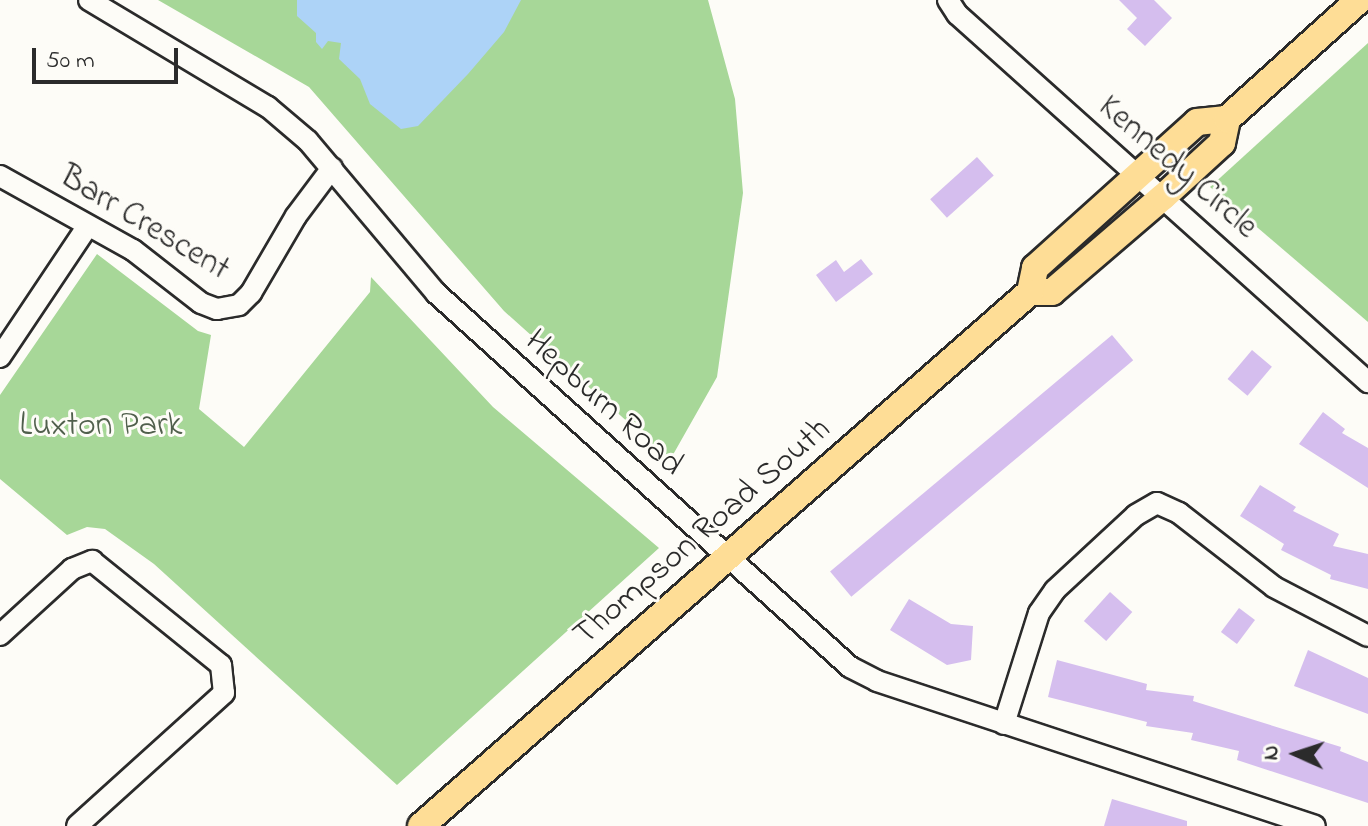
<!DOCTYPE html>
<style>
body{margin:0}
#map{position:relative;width:1368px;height:826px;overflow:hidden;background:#fdfcf7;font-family:"Indie Flower",sans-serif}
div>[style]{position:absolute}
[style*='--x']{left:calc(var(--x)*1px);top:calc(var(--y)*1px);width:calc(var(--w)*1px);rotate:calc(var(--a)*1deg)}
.green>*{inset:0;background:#a7d798}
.water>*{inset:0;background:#add3f7}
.building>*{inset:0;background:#d5beee;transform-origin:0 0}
.roads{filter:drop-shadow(2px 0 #2b2b2b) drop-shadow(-2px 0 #2b2b2b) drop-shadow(0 2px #2b2b2b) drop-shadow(0 -2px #2b2b2b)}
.minor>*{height:20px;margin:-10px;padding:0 10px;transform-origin:10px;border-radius:10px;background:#fdfcf7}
.major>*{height:26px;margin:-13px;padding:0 13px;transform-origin:13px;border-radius:13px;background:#fedd96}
span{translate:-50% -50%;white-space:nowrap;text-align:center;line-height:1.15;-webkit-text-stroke:6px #fdfcf7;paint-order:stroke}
.street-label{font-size:34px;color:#2b2b2b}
.park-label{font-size:34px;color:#505f4c}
.north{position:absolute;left:1256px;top:714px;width:80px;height:80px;-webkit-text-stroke:6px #fdfcf7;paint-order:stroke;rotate:273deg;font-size:22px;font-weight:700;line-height:32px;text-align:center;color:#2b2b2b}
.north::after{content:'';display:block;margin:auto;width:28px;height:36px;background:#2b2b2b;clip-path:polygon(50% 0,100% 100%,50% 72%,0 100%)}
.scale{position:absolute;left:32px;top:48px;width:146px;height:36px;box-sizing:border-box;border:4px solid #2b2b2b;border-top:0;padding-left:10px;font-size:24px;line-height:28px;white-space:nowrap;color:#2b2b2b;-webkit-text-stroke:6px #fdfcf7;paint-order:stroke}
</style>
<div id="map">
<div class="green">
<div style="clip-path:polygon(158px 0,708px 0,735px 99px,743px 193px,717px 377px,670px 460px,504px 311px,309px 87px)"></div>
<div style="clip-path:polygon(1368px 43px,1368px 322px,1210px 187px)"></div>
<div style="clip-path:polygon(97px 254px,198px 331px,211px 335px,199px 409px,244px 447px,370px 292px,371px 277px,493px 407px,659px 548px,397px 785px,154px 564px,105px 529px,87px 527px,67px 535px,0 479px,0 395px)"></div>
</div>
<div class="water">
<div style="clip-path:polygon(297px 0,521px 0,504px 32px,468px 74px,418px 126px,401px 129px,370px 104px,360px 79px,339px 59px,341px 43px,328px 41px,322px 49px,316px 42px,316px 33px,297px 16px)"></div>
</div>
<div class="building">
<div style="clip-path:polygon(1119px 0,1154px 0,1172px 18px,1145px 46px,1127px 29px,1137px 18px)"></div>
<div style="left:977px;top:157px;width:25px;height:63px;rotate:48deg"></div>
<div style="clip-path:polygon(861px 259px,873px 274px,836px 302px,816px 275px,836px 260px,844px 272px)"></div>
<div style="left:1112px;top:335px;width:33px;height:368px;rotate:50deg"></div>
<div style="left:1252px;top:350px;width:26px;height:38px;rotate:40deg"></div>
<div style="clip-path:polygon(1323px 412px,1345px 429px,1342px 433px,1368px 448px,1368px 488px,1299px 444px)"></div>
<div style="clip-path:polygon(1260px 485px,1296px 507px,1293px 511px,1339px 534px,1333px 546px,1368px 554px,1368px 589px,1330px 579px,1331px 575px,1281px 550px,1284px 544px,1240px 516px)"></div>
<div style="left:1110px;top:592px;width:30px;height:39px;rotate:42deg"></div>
<div style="clip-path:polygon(909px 599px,951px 624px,973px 626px,971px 660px,947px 665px,890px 630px)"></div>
<div style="left:1239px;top:608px;width:20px;height:30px;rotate:37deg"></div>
<div style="clip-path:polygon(1308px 650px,1368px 678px,1368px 714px,1294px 686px)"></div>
<div style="clip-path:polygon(1057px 660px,1147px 684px,1146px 690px,1194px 696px,1193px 701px,1341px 747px,1340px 751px,1368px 762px,1368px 803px,1237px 760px,1239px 751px,1191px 740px,1193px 733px,1146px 726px,1147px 722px,1048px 697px)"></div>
<div style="clip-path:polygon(1112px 799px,1187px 821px,1187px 826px,1104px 826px)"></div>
</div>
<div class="roads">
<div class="minor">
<div style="--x:89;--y:0;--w:209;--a:30.9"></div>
<div style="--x:268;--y:107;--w:52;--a:40.4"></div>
<div style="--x:308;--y:141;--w:199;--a:49.9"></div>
<div style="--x:436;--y:293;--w:558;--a:42.09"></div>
<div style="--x:850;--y:667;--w:30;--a:27"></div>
<div style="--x:877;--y:681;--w:461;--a:18.3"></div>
<div style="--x:948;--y:0;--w:17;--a:57"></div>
<div style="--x:957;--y:14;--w:552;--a:41.84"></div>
<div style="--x:0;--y:176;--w:152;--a:29.1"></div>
<div style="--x:133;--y:250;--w:86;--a:37.9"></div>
<div style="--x:201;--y:303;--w:17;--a:21"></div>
<div style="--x:217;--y:309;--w:22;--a:-10"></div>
<div style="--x:239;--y:305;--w:17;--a:-45"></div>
<div style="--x:251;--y:293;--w:89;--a:-59.7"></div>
<div style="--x:296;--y:216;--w:60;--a:-53.1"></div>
<div style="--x:0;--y:357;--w:156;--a:-56.2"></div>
<div style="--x:0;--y:635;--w:98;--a:-42.5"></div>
<div style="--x:72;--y:569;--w:22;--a:-22"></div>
<div style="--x:92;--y:561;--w:166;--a:38.9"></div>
<div style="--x:221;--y:665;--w:28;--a:84"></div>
<div style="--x:224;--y:693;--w:198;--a:137.9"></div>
<div style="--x:1004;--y:724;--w:116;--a:-72.5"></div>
<div style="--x:1039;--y:613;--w:28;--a:-55"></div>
<div style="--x:1055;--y:590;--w:110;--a:-42.8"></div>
<div style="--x:1136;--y:515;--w:24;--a:-30"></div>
<div style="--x:1157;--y:503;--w:24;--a:24"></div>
<div style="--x:1179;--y:513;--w:120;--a:37.9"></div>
<div style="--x:1274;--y:587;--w:106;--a:27.5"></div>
</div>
<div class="major">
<div style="--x:1030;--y:292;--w:22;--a:0"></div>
<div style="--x:1052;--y:292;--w:146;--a:-40.6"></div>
<div style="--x:1163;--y:197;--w:80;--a:-42.5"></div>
<div style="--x:1222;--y:143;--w:25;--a:-78"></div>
<div style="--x:421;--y:826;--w:810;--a:-41.25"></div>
<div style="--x:1030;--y:292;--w:25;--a:-78"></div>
<div style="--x:1035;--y:268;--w:218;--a:-42"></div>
<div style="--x:1197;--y:122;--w:30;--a:-6"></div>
<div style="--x:1227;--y:119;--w:178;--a:-42"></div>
</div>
</div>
<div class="street-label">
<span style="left:1177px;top:168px;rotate:41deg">Kennedy Circle</span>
<span style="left:144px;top:224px;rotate:31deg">Barr Crescent</span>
<span style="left:603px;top:404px;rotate:42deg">Hepburn Road</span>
<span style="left:703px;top:533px;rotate:-41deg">Thompson Road South</span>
</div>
<div class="park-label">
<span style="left:101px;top:427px">Luxton Park</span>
</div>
<div class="north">N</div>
<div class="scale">50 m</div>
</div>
